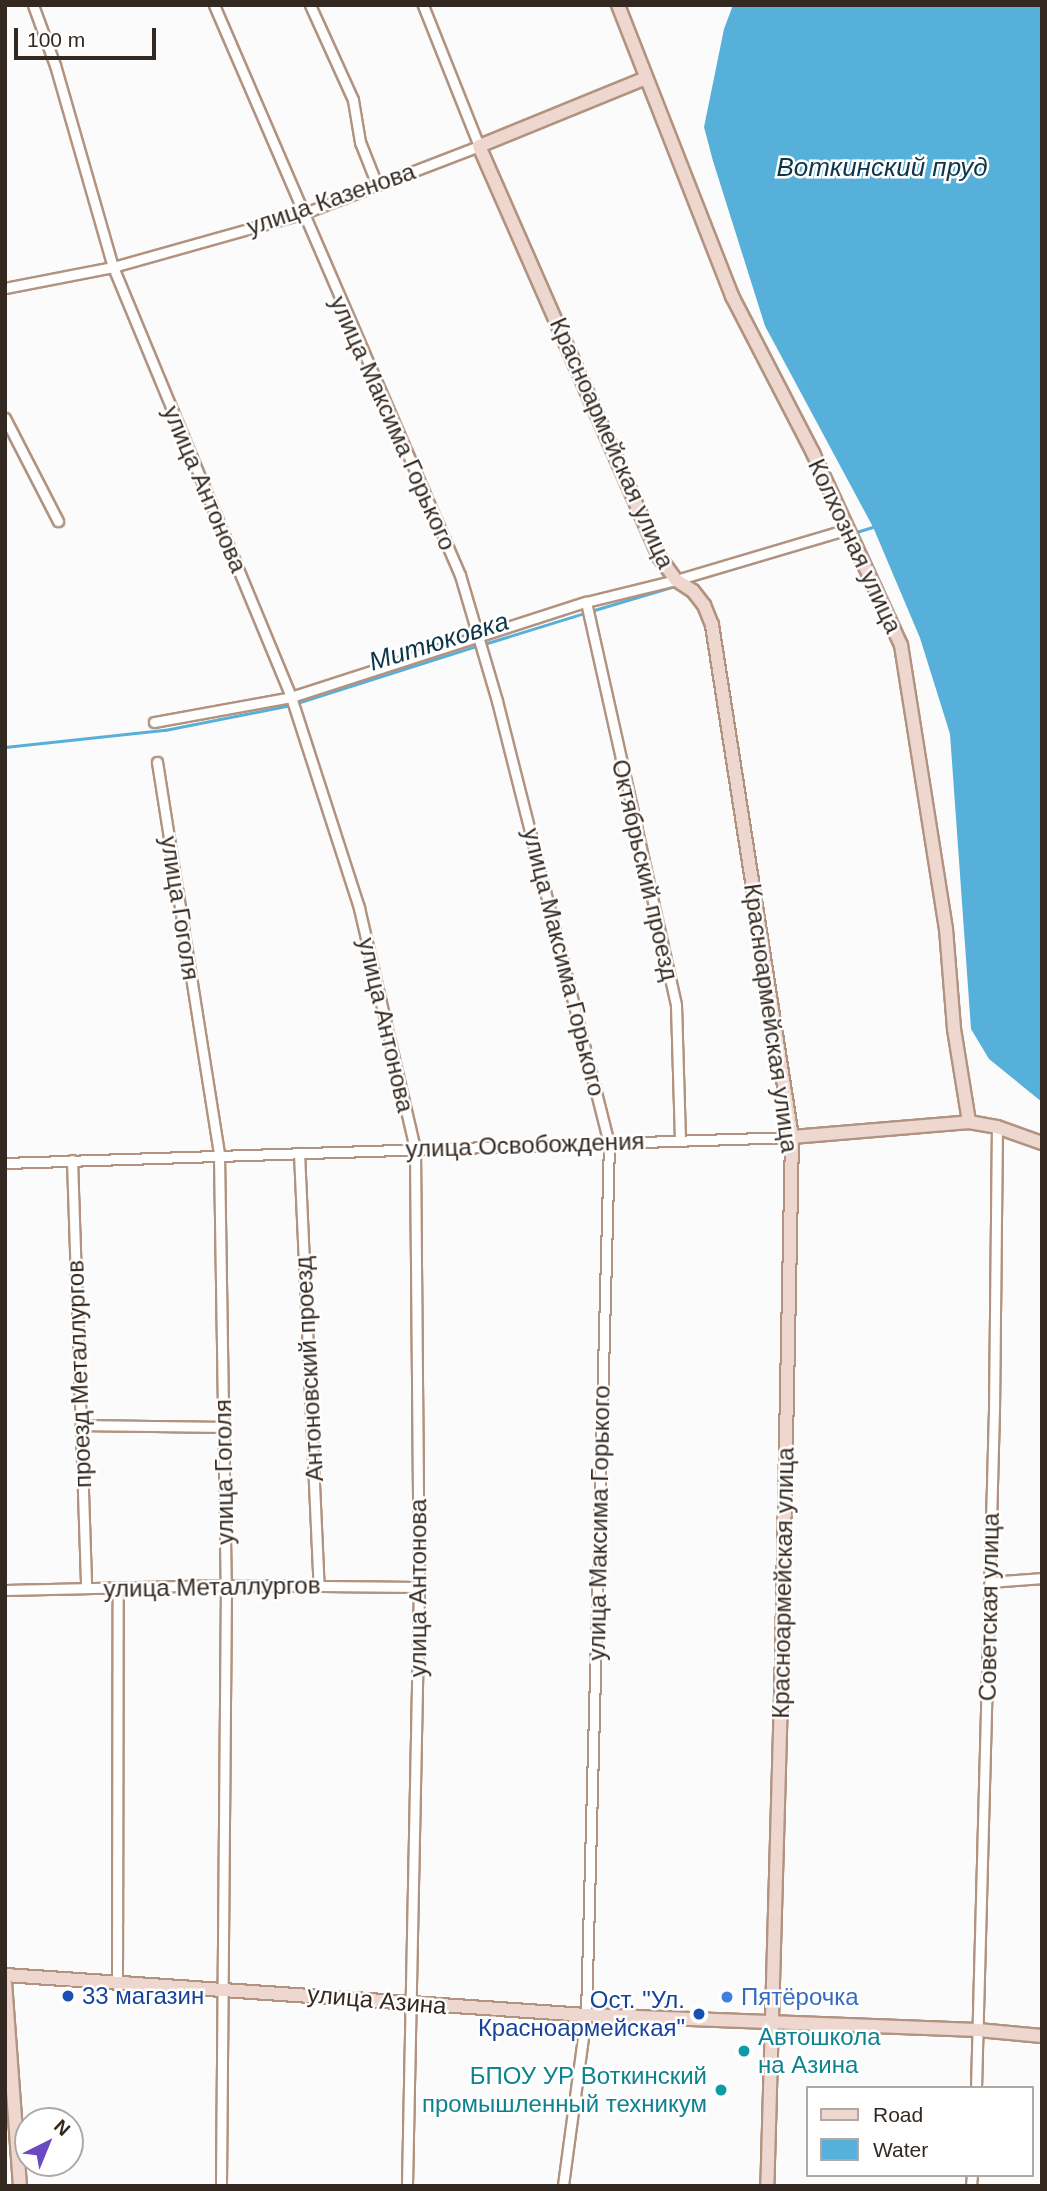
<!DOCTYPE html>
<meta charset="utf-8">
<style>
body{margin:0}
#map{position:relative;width:1047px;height:2191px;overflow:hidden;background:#fbfbfb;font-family:Helvetica,sans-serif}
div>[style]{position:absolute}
.water>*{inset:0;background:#57b0da}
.stream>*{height:2.5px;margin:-1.25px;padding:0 1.25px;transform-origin:1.25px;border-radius:1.25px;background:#57b0da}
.roads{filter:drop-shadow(2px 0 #b1937f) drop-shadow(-2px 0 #b1937f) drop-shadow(0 2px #b1937f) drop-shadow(0 -2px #b1937f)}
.street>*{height:9px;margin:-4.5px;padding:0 4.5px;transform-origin:4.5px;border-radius:4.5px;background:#fff}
.secondary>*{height:12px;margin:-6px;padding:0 6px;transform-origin:6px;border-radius:6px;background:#eed7cf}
.dots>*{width:19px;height:19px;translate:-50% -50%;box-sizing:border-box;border:4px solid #fff;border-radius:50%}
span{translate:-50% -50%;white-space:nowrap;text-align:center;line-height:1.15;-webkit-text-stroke:5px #fff;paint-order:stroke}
.street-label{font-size:24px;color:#342920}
.transit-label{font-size:24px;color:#164399}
.left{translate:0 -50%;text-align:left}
.right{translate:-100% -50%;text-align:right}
.shop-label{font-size:24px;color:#366cbe}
.culture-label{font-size:24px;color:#0d838f}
.water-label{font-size:26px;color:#0e3648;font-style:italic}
.frame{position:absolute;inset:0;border:7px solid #342920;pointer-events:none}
.legend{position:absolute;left:806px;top:2086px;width:228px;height:91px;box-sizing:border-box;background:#fff;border:2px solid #aea9a6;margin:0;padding:9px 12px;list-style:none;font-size:21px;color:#342920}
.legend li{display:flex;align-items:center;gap:14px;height:35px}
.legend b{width:35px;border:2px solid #aea9a6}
.north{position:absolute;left:14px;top:2107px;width:70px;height:70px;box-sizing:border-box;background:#fff;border:2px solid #aea9a6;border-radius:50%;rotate:43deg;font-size:19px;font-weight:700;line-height:28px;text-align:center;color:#342920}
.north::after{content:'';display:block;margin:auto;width:24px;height:32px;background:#6b49c2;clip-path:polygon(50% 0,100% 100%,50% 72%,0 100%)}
.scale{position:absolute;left:14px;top:28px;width:142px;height:32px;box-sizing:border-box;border:4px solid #342920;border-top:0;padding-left:9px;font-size:21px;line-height:24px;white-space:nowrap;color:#342920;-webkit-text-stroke:5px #fff;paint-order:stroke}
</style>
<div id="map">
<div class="water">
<i style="clip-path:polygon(733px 5px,1042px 5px,1042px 1102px,989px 1059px,971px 1029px,950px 734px,920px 638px,873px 527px,765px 326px,713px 161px,704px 127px,724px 29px)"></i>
</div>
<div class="stream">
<i style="left:853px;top:533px;width:21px;rotate:-17deg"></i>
<i style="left:688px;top:582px;width:165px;rotate:-16.6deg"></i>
<i style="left:591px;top:611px;width:88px;rotate:-16.6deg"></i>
<i style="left:484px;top:644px;width:106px;rotate:-17.1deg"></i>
<i style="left:297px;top:703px;width:189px;rotate:-17.6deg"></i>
<i style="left:5px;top:747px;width:161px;rotate:-6.1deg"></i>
<i style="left:165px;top:730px;width:128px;rotate:-11.2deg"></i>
</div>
<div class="roads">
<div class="street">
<i style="left:33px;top:5px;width:64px;rotate:69.9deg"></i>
<i style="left:55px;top:65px;width:210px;rotate:74deg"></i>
<i style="left:113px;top:267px;width:465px;rotate:67.5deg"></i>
<i style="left:291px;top:697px;width:222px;rotate:72.1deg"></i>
<i style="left:359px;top:908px;width:247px;rotate:76.9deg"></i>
<i style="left:415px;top:1149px;width:438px;rotate:89.5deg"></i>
<i style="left:419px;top:1587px;width:599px;rotate:91.15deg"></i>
<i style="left:214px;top:5px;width:621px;rotate:66.66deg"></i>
<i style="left:460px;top:575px;width:131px;rotate:73.6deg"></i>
<i style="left:497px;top:701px;width:456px;rotate:75.8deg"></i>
<i style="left:609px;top:1143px;width:872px;rotate:91.51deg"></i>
<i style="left:586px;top:2015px;width:173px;rotate:97.7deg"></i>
<i style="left:310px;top:5px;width:104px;rotate:65.6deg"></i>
<i style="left:353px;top:100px;width:43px;rotate:80.5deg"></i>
<i style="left:360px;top:142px;width:46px;rotate:68.4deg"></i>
<i style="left:5px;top:288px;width:110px;rotate:-11deg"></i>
<i style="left:113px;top:267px;width:196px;rotate:-15.7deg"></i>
<i style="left:302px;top:214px;width:190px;rotate:-21deg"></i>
<i style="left:479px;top:146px;width:152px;rotate:-111.7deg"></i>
<i style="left:5px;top:418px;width:116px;rotate:62.8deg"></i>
<i style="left:586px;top:602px;width:413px;rotate:77.4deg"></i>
<i style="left:676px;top:1005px;width:136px;rotate:88.3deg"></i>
<i style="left:154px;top:722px;width:139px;rotate:-10.3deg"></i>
<i style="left:291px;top:697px;width:310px;rotate:-17.9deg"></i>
<i style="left:586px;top:602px;width:93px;rotate:-13.7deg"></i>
<i style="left:676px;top:580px;width:179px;rotate:-16.5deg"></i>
<i style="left:157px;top:762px;width:398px;rotate:81deg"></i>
<i style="left:219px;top:1155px;width:430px;rotate:89.1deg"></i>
<i style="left:226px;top:1585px;width:601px;rotate:90.48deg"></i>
<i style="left:299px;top:1153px;width:433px;rotate:87.4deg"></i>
<i style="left:72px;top:1160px;width:428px;rotate:88.1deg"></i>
<i style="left:5px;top:1163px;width:787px;rotate:-1.89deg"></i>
<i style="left:81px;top:1425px;width:142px;rotate:0.8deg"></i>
<i style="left:990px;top:1582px;width:52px;rotate:-4.4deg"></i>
<i style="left:5px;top:1590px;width:221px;rotate:-1.3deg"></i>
<i style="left:226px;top:1585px;width:193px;rotate:0.6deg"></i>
<i style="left:117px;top:1983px;width:395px;rotate:-89.9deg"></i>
<i style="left:976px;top:2088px;width:677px;rotate:-88.48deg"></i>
<i style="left:994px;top:1411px;width:284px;rotate:-89.4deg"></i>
<i style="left:971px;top:2186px;width:11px;rotate:-85deg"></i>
</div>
<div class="secondary">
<i style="left:618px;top:5px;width:313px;rotate:68.6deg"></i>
<i style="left:732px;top:296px;width:177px;rotate:62.7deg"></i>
<i style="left:813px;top:453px;width:211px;rotate:65.4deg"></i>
<i style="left:901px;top:645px;width:288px;rotate:81deg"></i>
<i style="left:946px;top:929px;width:100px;rotate:85.4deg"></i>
<i style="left:954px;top:1029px;width:94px;rotate:80.8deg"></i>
<i style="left:646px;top:78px;width:180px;rotate:157.8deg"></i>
<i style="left:479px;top:146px;width:450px;rotate:66.3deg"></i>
<i style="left:660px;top:558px;width:27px;rotate:54deg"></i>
<i style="left:676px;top:580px;width:20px;rotate:33deg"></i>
<i style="left:693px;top:591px;width:18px;rotate:52deg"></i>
<i style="left:704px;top:605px;width:22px;rotate:68deg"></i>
<i style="left:712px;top:625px;width:518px;rotate:81.12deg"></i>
<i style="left:792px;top:1137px;width:559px;rotate:91.13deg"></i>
<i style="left:781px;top:1696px;width:490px;rotate:91.6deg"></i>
<i style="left:792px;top:1137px;width:178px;rotate:-4.8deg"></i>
<i style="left:969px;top:1122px;width:28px;rotate:10deg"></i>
<i style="left:997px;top:1127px;width:48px;rotate:19.6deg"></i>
<i style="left:5px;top:1975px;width:582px;rotate:3.94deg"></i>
<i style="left:586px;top:2015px;width:392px;rotate:2.2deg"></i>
<i style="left:978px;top:2030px;width:64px;rotate:5.4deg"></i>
<i style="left:5px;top:1982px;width:205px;rotate:85.8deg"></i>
</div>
</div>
<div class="dots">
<i style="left:68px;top:1996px;background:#1a4fb4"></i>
<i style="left:727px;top:1997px;background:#3f7fe0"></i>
<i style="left:699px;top:2014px;background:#1a4fb4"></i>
<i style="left:744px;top:2051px;background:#0f9aa8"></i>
<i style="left:721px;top:2090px;background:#0f9aa8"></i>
</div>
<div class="street-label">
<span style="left:331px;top:199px;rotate:-19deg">улица Казенова</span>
<span style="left:393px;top:423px;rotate:66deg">улица Максима Горького</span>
<span style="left:612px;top:443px;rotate:66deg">Красноармейская улица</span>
<span style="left:205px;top:489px;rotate:67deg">улица Антонова</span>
<span style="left:855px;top:546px;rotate:65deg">Колхозная улица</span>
<span style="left:645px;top:870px;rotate:77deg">Октябрьский проезд</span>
<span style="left:180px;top:908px;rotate:81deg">улица Гоголя</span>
<span style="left:564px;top:962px;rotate:76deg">улица Максима Горького</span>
<span style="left:771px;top:1018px;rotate:82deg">Красноармейская улица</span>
<span style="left:386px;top:1025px;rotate:77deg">улица Антонова</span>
<span style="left:525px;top:1145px;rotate:-2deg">улица Освобождения</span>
<span style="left:309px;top:1369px;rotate:-93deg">Антоновский проезд</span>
<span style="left:79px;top:1374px;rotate:-92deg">проезд Металлургов</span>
<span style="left:224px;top:1472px;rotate:-91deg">улица Гоголя</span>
<span style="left:599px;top:1523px;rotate:-89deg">улица Максима Горького</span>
<span style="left:783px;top:1583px;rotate:-89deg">Красноармейская улица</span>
<span style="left:212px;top:1587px;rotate:-1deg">улица Металлургов</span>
<span style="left:418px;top:1588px;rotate:-90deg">улица Антонова</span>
<span style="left:989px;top:1607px;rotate:-89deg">Советская улица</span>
<span style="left:377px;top:2000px;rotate:5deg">улица Азина</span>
</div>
<div class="transit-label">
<span class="left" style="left:82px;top:1996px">33 магазин</span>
<span class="right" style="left:685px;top:2014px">Ост. "Ул.<br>Красноармейская"</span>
</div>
<div class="shop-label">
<span class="left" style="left:741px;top:1997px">Пятёрочка</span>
</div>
<div class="culture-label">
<span class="left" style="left:758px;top:2051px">Автошкола<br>на Азина</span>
<span class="right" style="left:707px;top:2090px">БПОУ УР Воткинский<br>промышленный техникум</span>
</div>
<div class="water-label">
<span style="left:882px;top:168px">Воткинский пруд</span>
<span style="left:439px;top:642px;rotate:-17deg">Митюковка</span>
</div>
<div class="frame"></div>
<ul class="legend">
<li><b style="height:9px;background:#eed7cf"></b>Road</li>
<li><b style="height:19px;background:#57b0da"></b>Water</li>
</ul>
<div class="north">N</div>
<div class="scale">100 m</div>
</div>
